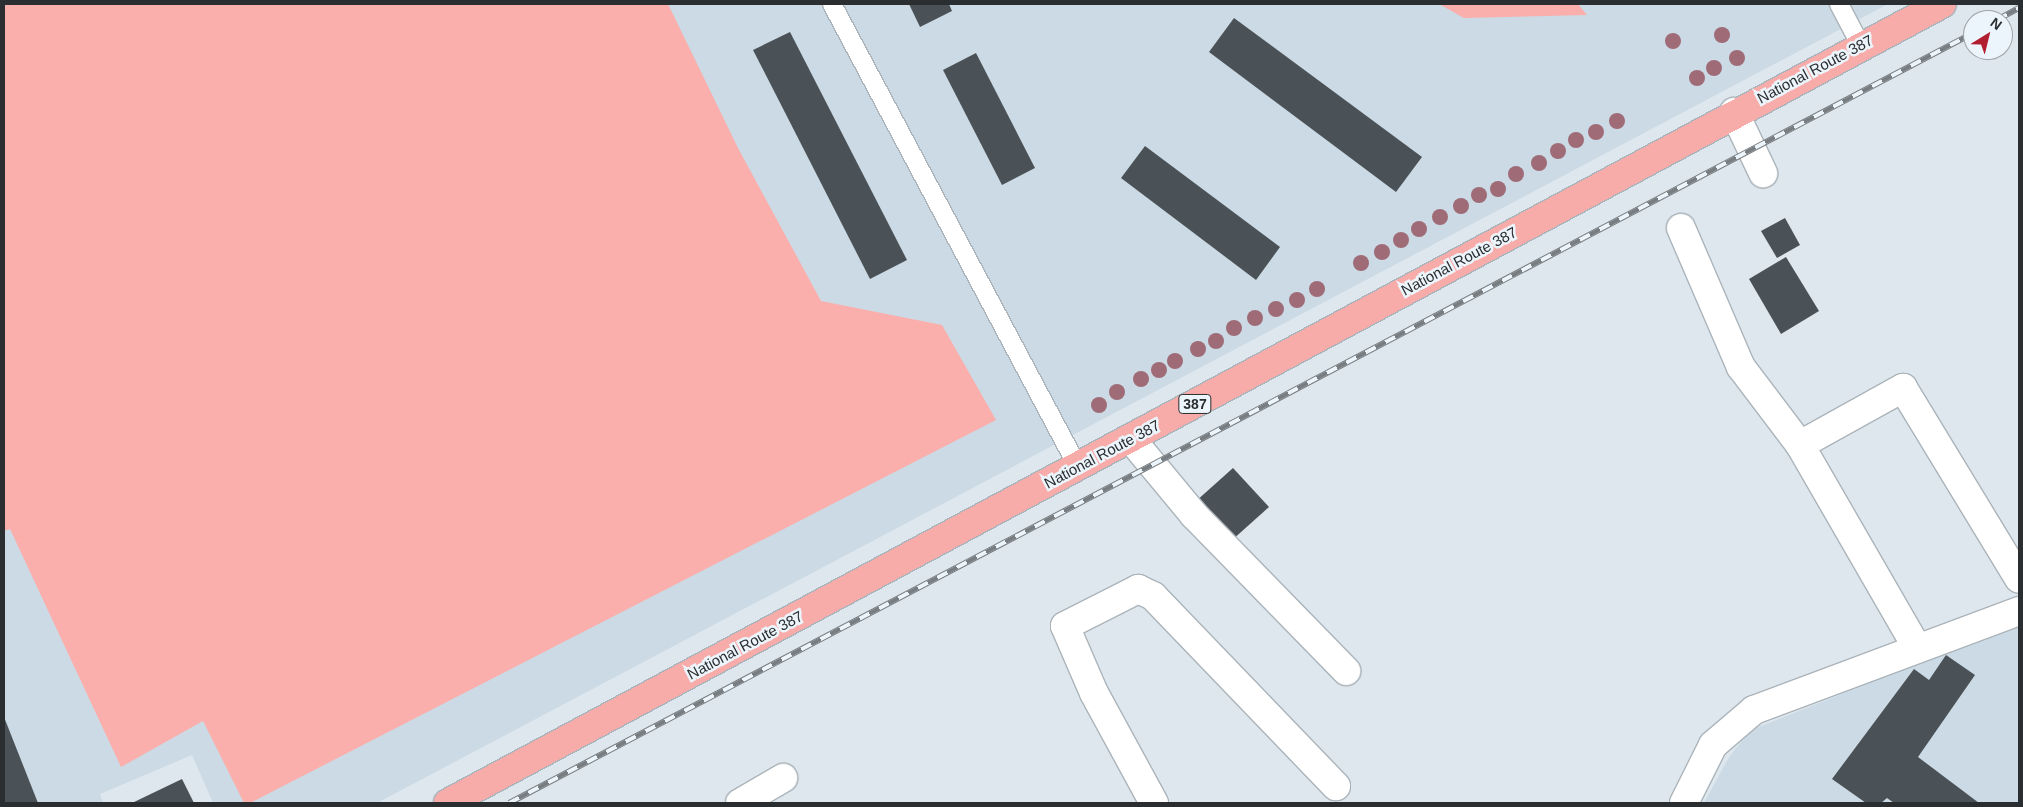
<!DOCTYPE html>
<style>
body{margin:0}
#map{position:relative;width:2023px;height:807px;overflow:hidden;background:#dee7ed;font-family:Arial,sans-serif}
div>[style]{position:absolute}
.built>*{inset:0;background:#cbdae4}
.green>*{inset:0;background:#faafac}
.building>*{inset:0;background:#4b5257}
.roads{filter:drop-shadow(1px 0 #abb4ba) drop-shadow(-1px 0 #abb4ba) drop-shadow(0 1px #abb4ba) drop-shadow(0 -1px #abb4ba)}
.service>*{height:18px;margin:-9px;padding:0 9px;transform-origin:9px;border-radius:9px;background:#fff}
.minor>*{height:28px;margin:-14px;padding:0 14px;transform-origin:14px;border-radius:14px;background:#fff}
.trunk>*{height:28px;margin:-14px;padding:0 14px;transform-origin:14px;border-radius:14px;background:#f8acaa}
.rail>*{height:5.5px;margin-top:-2.75px;transform-origin:0;background:repeating-linear-gradient(90deg,#ecf5fb 0 11px,#777d81 0 22px);box-sizing:border-box;border-block:1px solid #777d81}
.trees>*{width:16px;height:16px;margin:-8px;border-radius:50%;background:#9e6b77}
span{translate:-50% -50%;white-space:nowrap;text-align:center;line-height:1.15;-webkit-text-stroke:5px #ecf5fb;paint-order:stroke}
.shield-label span{padding:1px 4px;background:#ecf5fb;border:1px solid;border-radius:4px;-webkit-text-stroke-width:0}
.shield-label{font-size:14px;color:#2b2e30;font-weight:700}
.street-label{font-size:15px;color:#2b2e30}
.frame{position:absolute;inset:0;border:5px solid #2b2e30;pointer-events:none}
.north{position:absolute;left:1963px;top:10px;width:50px;height:50px;box-sizing:border-box;background:#ecf5fb;border:1px solid #9fa5aa;border-radius:50%;rotate:36deg;font-size:14px;font-weight:700;line-height:20px;text-align:center;color:#2b2e30}
.north::after{content:'';display:block;margin:auto;width:18px;height:22px;background:#b11e30;clip-path:polygon(50% 0,100% 100%,50% 72%,0 100%)}
</style>
<div id="map">
<div class="built">
<i style="clip-path:polygon(4px 4px,1888px 4px,377px 803px,213px 803px,192px 755px,100px 794px,103px 803px,4px 803px)"></i>
<i style="clip-path:polygon(2019px 624px,2019px 803px,1704px 803px,1729px 757px,1751px 730px)"></i>
</div>
<div class="green">
<i style="clip-path:polygon(4px 4px,668px 4px,738px 148px,821px 301px,942px 325px,996px 420px,250px 803px,244px 803px,203px 721px,121px 767px,10px 529px,4px 531px)"></i>
<i style="clip-path:polygon(1439px 4px,1578px 4px,1587px 15px,1464px 18px)"></i>
</div>
<div class="building">
<i style="clip-path:polygon(909px 4px,949px 4px,952px 11px,920px 27px)"></i>
<i style="clip-path:polygon(1234px 18px,1422px 157px,1396px 192px,1209px 52px)"></i>
<i style="clip-path:polygon(790px 32px,907px 260px,870px 279px,753px 50px)"></i>
<i style="clip-path:polygon(976px 53px,1035px 168px,1002px 185px,943px 70px)"></i>
<i style="clip-path:polygon(1145px 146px,1280px 247px,1256px 280px,1121px 178px)"></i>
<i style="clip-path:polygon(1785px 218px,1800px 245px,1777px 258px,1761px 231px)"></i>
<i style="clip-path:polygon(1786px 257px,1819px 311px,1781px 334px,1749px 279px)"></i>
<i style="clip-path:polygon(1233px 468px,1269px 507px,1231px 541px,1195px 502px)"></i>
<i style="clip-path:polygon(1946px 655px,1975px 675px,1918px 757px,1979px 803px,1894px 803px,1887px 798px,1881px 803px,1866px 803px,1832px 779px,1914px 669px,1929px 680px)"></i>
<i style="clip-path:polygon(4px 717px,38px 803px,4px 803px)"></i>
<i style="clip-path:polygon(182px 779px,194px 803px,132px 803px)"></i>
</div>
<div class="roads">
<div class="service">
<i style="left:832px;top:4px;width:524px;rotate:62.02deg"></i>
<i style="left:1839px;top:4px;width:45px;rotate:62.3deg"></i>
</div>
<div class="minor">
<i style="left:1734px;top:112px;width:68px;rotate:64.6deg"></i>
<i style="left:1681px;top:228px;width:151px;rotate:66.7deg"></i>
<i style="left:1741px;top:367px;width:98px;rotate:52.9deg"></i>
<i style="left:1800px;top:445px;width:234px;rotate:60deg"></i>
<i style="left:1131px;top:439px;width:99px;rotate:50.3deg"></i>
<i style="left:1194px;top:515px;width:218px;rotate:45.7deg"></i>
<i style="left:1800px;top:445px;width:118px;rotate:-29deg"></i>
<i style="left:1903px;top:388px;width:223px;rotate:58.7deg"></i>
<i style="left:740px;top:803px;width:50px;rotate:-30.2deg"></i>
<i style="left:1154px;top:803px;width:125px;rotate:-118.6deg"></i>
<i style="left:1094px;top:693px;width:73px;rotate:-113.4deg"></i>
<i style="left:1065px;top:626px;width:82px;rotate:-26.9deg"></i>
<i style="left:1138px;top:589px;width:17px;rotate:25deg"></i>
<i style="left:1153px;top:596px;width:264px;rotate:46.1deg"></i>
<i style="left:1684px;top:803px;width:65px;rotate:-63.4deg"></i>
<i style="left:1713px;top:745px;width:54px;rotate:-40.5deg"></i>
<i style="left:1754px;top:710px;width:283px;rotate:-20.5deg"></i>
</div>
<div class="trunk">
<i style="left:448px;top:803px;width:1694px;rotate:-28.14deg"></i>
</div>
</div>
<div class="rail">
<i style="left:1997px;top:20px;width:25px;rotate:-29deg"></i>
<i style="left:509px;top:803px;width:1654px;rotate:-27.74deg"></i>
</div>
<div class="trees">
<i style="left:1722px;top:35px"></i>
<i style="left:1673px;top:41px"></i>
<i style="left:1737px;top:58px"></i>
<i style="left:1714px;top:68px"></i>
<i style="left:1697px;top:78px"></i>
<i style="left:1617px;top:121px"></i>
<i style="left:1596px;top:132px"></i>
<i style="left:1576px;top:140px"></i>
<i style="left:1558px;top:151px"></i>
<i style="left:1539px;top:163px"></i>
<i style="left:1516px;top:174px"></i>
<i style="left:1498px;top:189px"></i>
<i style="left:1479px;top:195px"></i>
<i style="left:1461px;top:206px"></i>
<i style="left:1440px;top:217px"></i>
<i style="left:1419px;top:229px"></i>
<i style="left:1401px;top:240px"></i>
<i style="left:1382px;top:252px"></i>
<i style="left:1361px;top:263px"></i>
<i style="left:1317px;top:289px"></i>
<i style="left:1297px;top:300px"></i>
<i style="left:1276px;top:309px"></i>
<i style="left:1255px;top:318px"></i>
<i style="left:1234px;top:328px"></i>
<i style="left:1216px;top:341px"></i>
<i style="left:1198px;top:349px"></i>
<i style="left:1175px;top:361px"></i>
<i style="left:1159px;top:370px"></i>
<i style="left:1141px;top:379px"></i>
<i style="left:1117px;top:392px"></i>
<i style="left:1099px;top:405px"></i>
</div>
<div class="shield-label">
<span style="left:1195px;top:404px">387</span>
</div>
<div class="street-label">
<span style="left:1815px;top:69px;rotate:-28deg">National Route 387</span>
<span style="left:1459px;top:261px;rotate:-28deg">National Route 387</span>
<span style="left:1102px;top:454px;rotate:-28deg">National Route 387</span>
<span style="left:745px;top:645px;rotate:-28deg">National Route 387</span>
</div>
<div class="frame"></div>
<div class="north">N</div>
</div>
